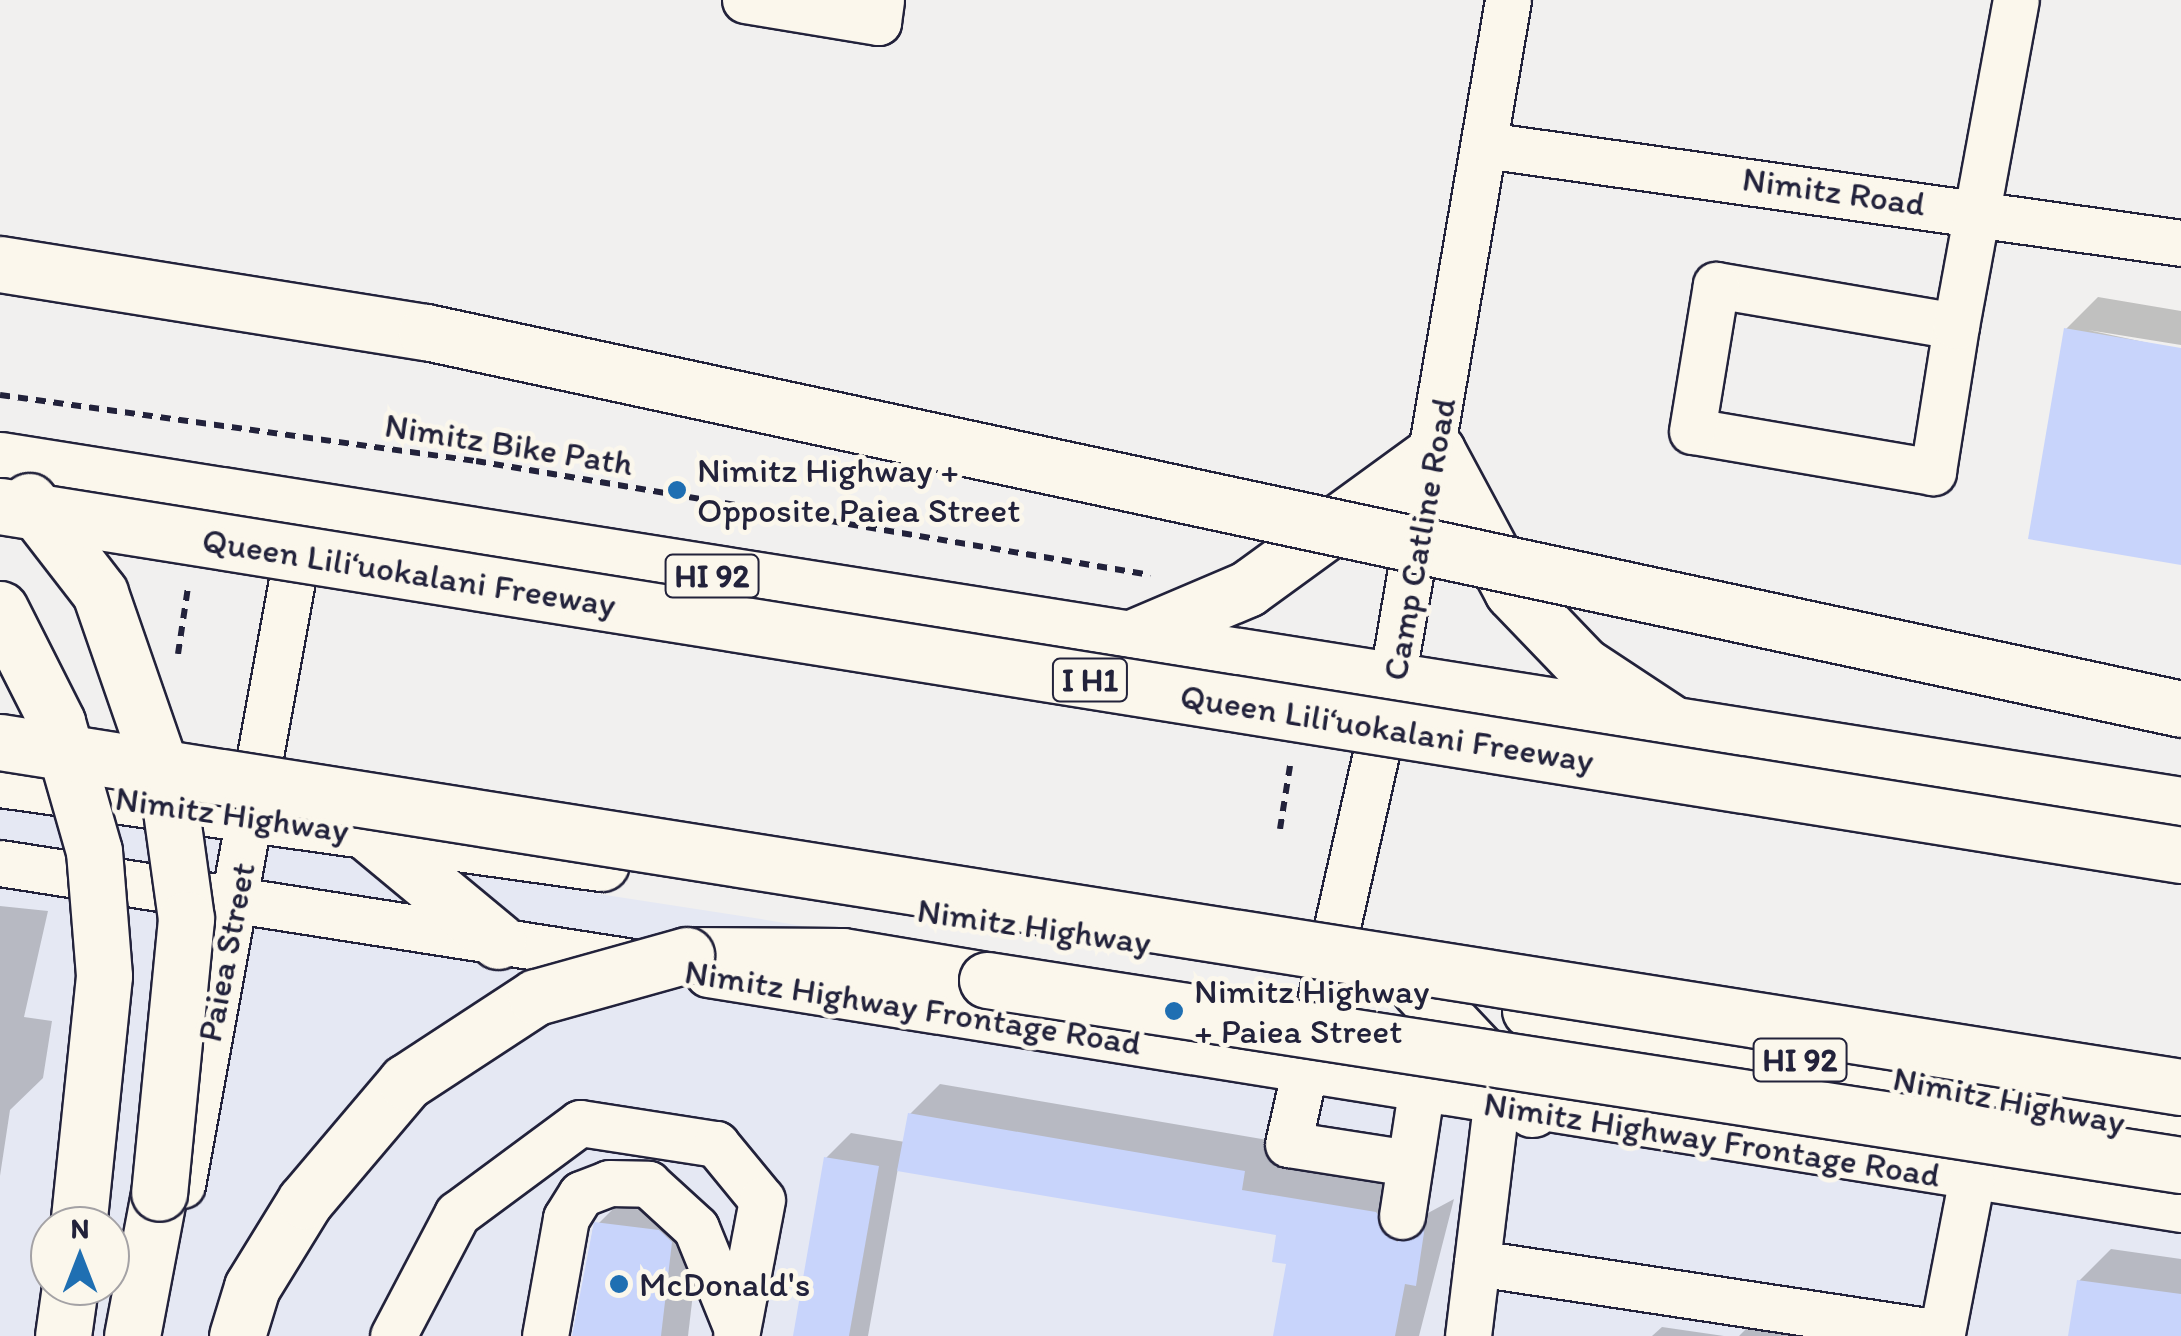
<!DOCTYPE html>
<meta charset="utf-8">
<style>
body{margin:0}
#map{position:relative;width:2181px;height:1336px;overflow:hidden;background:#f1f0ef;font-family:Itim,sans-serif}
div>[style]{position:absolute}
.built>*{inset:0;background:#e5e8f3}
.shadow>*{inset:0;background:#0003}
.building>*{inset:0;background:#c8d4fb}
.path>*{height:6px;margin-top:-3px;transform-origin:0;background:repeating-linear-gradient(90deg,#22223b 0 10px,transparent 0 18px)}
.roads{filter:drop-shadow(2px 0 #22223b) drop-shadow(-2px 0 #22223b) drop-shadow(0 2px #22223b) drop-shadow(0 -2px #22223b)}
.minor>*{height:45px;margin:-22.5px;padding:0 22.5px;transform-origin:22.5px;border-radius:22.5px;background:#fbf7ec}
.major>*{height:55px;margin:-27.5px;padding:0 27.5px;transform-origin:27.5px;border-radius:27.5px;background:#fbf7ec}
.highway>*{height:55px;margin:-27.5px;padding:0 27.5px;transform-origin:27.5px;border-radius:27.5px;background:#fbf7ec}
.bridges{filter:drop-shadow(2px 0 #22223b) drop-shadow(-2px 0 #22223b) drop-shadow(0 2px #22223b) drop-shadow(0 -2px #22223b)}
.highway-bridge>*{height:55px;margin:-27.5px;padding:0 27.5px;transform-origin:27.5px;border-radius:27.5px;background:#fbf7ec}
.dots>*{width:28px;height:28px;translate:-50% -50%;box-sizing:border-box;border:5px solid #fbf7ec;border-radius:50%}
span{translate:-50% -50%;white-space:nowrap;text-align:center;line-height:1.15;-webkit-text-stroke:10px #fbf7ec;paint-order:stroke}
.shield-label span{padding:2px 8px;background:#fbf7ec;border:2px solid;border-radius:8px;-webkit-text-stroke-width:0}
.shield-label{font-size:32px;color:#22223b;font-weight:700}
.street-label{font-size:35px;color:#22223b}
.poi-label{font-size:35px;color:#22223b}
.left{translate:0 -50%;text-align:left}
.north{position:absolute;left:30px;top:1206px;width:100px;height:100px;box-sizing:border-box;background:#fbf7ec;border:2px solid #a4a2a5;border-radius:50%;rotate:0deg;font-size:28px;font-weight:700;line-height:40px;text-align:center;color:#22223b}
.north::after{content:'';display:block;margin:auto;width:35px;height:45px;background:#1f6fb2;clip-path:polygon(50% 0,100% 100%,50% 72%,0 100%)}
</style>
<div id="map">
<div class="built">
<i style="clip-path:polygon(evenodd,0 802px,761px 919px,2181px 1160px,2181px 1336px,0 1336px,0 802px,50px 1226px,110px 1226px,110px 1286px,50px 1286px,50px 1226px)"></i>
</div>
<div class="shadow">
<i style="clip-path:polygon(2098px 297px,2181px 311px,2181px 345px,2088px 330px,2181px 350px,2181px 563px,2066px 329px)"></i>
<i style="clip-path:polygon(0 906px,48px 911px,24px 1017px,52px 1021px,43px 1078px,10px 1110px,0 1176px)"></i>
<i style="clip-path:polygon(940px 1084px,1274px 1141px,1270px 1161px,1406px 1183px,1428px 1213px,1454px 1199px,1419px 1336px,1276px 1336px,1289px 1262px,1279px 1233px,898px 1168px,868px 1336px,795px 1336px,826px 1158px,851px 1133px,905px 1142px,910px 1114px)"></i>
<i style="clip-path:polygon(625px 1197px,703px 1209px,688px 1336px,575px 1336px,593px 1229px)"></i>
<i style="clip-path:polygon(2111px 1249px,2181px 1259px,2181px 1336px,2071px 1336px,2079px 1281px)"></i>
<i style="clip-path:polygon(1755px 1320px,1791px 1325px,1790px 1336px,1739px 1336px)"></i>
<i style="clip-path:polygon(1662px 1327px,1724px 1336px,1652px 1336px)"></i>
</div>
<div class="building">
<i style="clip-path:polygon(2064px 328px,2181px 348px,2181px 565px,2028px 539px)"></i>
<i style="clip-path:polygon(908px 1113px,1245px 1171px,1242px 1190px,1376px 1212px,1397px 1242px,1425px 1226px,1416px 1286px,1405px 1284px,1395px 1336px,1273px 1336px,1286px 1264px,1272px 1262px,1276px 1235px,897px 1171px)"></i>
<i style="clip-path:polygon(824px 1157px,879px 1166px,849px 1336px,793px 1336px)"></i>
<i style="clip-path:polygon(594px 1222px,659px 1230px,672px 1242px,661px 1336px,572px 1336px)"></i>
<i style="clip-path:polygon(2077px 1280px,2181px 1294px,2181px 1336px,2068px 1336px)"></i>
</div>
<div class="path">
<i style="left:0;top:395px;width:481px;rotate:7.9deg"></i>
<i style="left:476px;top:461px;width:684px;rotate:9.6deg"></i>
<i style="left:178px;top:654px;width:68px;rotate:-81.5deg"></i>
<i style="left:1280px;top:829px;width:64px;rotate:-81deg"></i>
</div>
<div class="roads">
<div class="minor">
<i style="left:745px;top:0;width:135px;rotate:9.4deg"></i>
<i style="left:878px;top:22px;width:22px;rotate:-82deg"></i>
<i style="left:1485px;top:145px;width:703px;rotate:8.01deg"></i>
<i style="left:1716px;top:285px;width:243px;rotate:9.7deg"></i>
<i style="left:1956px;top:326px;width:148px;rotate:99deg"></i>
<i style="left:1933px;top:472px;width:244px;rotate:-170.3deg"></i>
<i style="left:1692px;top:431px;width:148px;rotate:-80.7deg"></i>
<i style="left:1956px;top:326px;width:331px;rotate:-79.6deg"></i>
<i style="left:0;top:863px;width:653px;rotate:8.9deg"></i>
<i style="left:708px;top:974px;width:1492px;rotate:9.06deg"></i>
<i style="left:1409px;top:1163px;width:122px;rotate:-171.1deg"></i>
<i style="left:1288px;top:1144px;width:469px;rotate:-77.3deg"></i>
<i style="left:1391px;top:686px;width:696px;rotate:-80.32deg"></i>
<i style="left:182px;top:1185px;width:676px;rotate:-79.69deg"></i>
<i style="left:1402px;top:1216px;width:125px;rotate:-81.3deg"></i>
<i style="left:1477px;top:1263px;width:470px;rotate:8.6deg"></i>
<i style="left:1942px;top:1333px;width:154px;rotate:-79.1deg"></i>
<i style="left:393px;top:1336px;width:138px;rotate:-62.3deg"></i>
<i style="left:457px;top:1214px;width:153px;rotate:-36.5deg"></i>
<i style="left:580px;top:1123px;width:138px;rotate:8.8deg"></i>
<i style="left:716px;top:1144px;width:72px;rotate:50.6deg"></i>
<i style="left:762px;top:1200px;width:138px;rotate:100.8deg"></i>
<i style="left:545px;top:1336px;width:120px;rotate:-79.9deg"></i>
<i style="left:566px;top:1218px;width:28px;rotate:-58deg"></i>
<i style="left:581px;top:1194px;width:30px;rotate:-21deg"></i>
<i style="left:609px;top:1183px;width:39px;rotate:1deg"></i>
<i style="left:648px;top:1184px;width:65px;rotate:42.5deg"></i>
<i style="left:696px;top:1228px;width:109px;rotate:67.9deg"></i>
<i style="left:1468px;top:1336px;width:234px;rotate:-83.1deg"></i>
</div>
<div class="major">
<i style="left:0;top:460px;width:2208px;rotate:8.99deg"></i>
<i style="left:1122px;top:642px;width:136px;rotate:-23deg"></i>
<i style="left:1247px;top:589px;width:235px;rotate:-36deg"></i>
<i style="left:1437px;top:451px;width:159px;rotate:61.8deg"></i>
<i style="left:1512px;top:591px;width:103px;rotate:46.2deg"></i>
<i style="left:1583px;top:665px;width:102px;rotate:33.4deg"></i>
<i style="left:0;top:779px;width:607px;rotate:7.96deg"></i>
<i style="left:368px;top:833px;width:169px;rotate:39.7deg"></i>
<i style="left:1419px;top:989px;width:165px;rotate:46.7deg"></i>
<i style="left:1530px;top:1010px;width:662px;rotate:10.61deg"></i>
</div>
<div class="highway">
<i style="left:686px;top:955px;width:156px;rotate:0.4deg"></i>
<i style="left:842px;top:956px;width:147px;rotate:9.4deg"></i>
<i style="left:63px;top:1336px;width:50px;rotate:-82deg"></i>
<i style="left:132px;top:1336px;width:146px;rotate:-79.3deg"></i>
</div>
</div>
<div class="bridges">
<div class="highway-bridge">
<i style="left:0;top:264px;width:431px;rotate:9.1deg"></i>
<i style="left:426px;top:332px;width:1795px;rotate:12.12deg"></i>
<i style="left:29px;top:501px;width:116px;rotate:52.3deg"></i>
<i style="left:100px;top:593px;width:207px;rotate:70.9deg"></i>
<i style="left:168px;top:789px;width:131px;rotate:82.1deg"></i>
<i style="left:186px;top:919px;width:275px;rotate:95.6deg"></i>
<i style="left:0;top:506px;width:2209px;rotate:9.09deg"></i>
<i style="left:0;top:609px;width:127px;rotate:63.2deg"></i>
<i style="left:57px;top:722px;width:134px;rotate:74deg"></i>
<i style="left:94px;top:851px;width:125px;rotate:85.4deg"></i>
<i style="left:104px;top:976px;width:251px;rotate:95.9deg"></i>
<i style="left:0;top:742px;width:2208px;rotate:8.99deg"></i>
<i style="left:987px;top:980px;width:1208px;rotate:8.81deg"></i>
<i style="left:237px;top:1336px;width:51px;rotate:-73deg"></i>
<i style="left:252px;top:1287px;width:101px;rotate:-58.4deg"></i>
<i style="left:305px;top:1201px;width:156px;rotate:-49.7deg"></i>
<i style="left:406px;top:1082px;width:155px;rotate:-33.2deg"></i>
<i style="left:536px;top:997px;width:156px;rotate:-15.6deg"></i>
</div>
</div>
<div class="dots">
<i style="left:677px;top:490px;background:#1f6fb2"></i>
<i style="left:1174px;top:1011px;background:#1f6fb2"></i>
<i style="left:619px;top:1284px;background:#1f6fb2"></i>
</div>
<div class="shield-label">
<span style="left:712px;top:576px">HI 92</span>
<span style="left:1090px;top:680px">I H1</span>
<span style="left:1800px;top:1060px">HI 92</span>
</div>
<div class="street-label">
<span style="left:1834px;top:191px;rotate:8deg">Nimitz Road</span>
<span style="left:509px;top:444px;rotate:9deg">Nimitz Bike Path</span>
<span style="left:1419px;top:539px;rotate:-80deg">Camp Catline Road</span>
<span style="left:409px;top:572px;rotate:9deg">Queen Liliʻuokalani Freeway</span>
<span style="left:1387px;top:728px;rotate:9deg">Queen Liliʻuokalani Freeway</span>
<span style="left:232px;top:814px;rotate:8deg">Nimitz Highway</span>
<span style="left:1034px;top:926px;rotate:8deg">Nimitz Highway</span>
<span style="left:226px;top:952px;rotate:-79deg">Paiea Street</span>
<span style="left:913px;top:1007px;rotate:9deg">Nimitz Highway Frontage Road</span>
<span style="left:2009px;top:1100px;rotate:11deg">Nimitz Highway</span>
<span style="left:1712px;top:1139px;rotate:9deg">Nimitz Highway Frontage Road</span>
</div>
<div class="poi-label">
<span class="left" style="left:697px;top:490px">Nimitz Highway +<br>Opposite Paiea Street</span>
<span class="left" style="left:1194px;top:1011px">Nimitz Highway<br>+ Paiea Street</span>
<span class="left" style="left:639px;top:1284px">McDonald's</span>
</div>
<div class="north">N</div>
</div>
